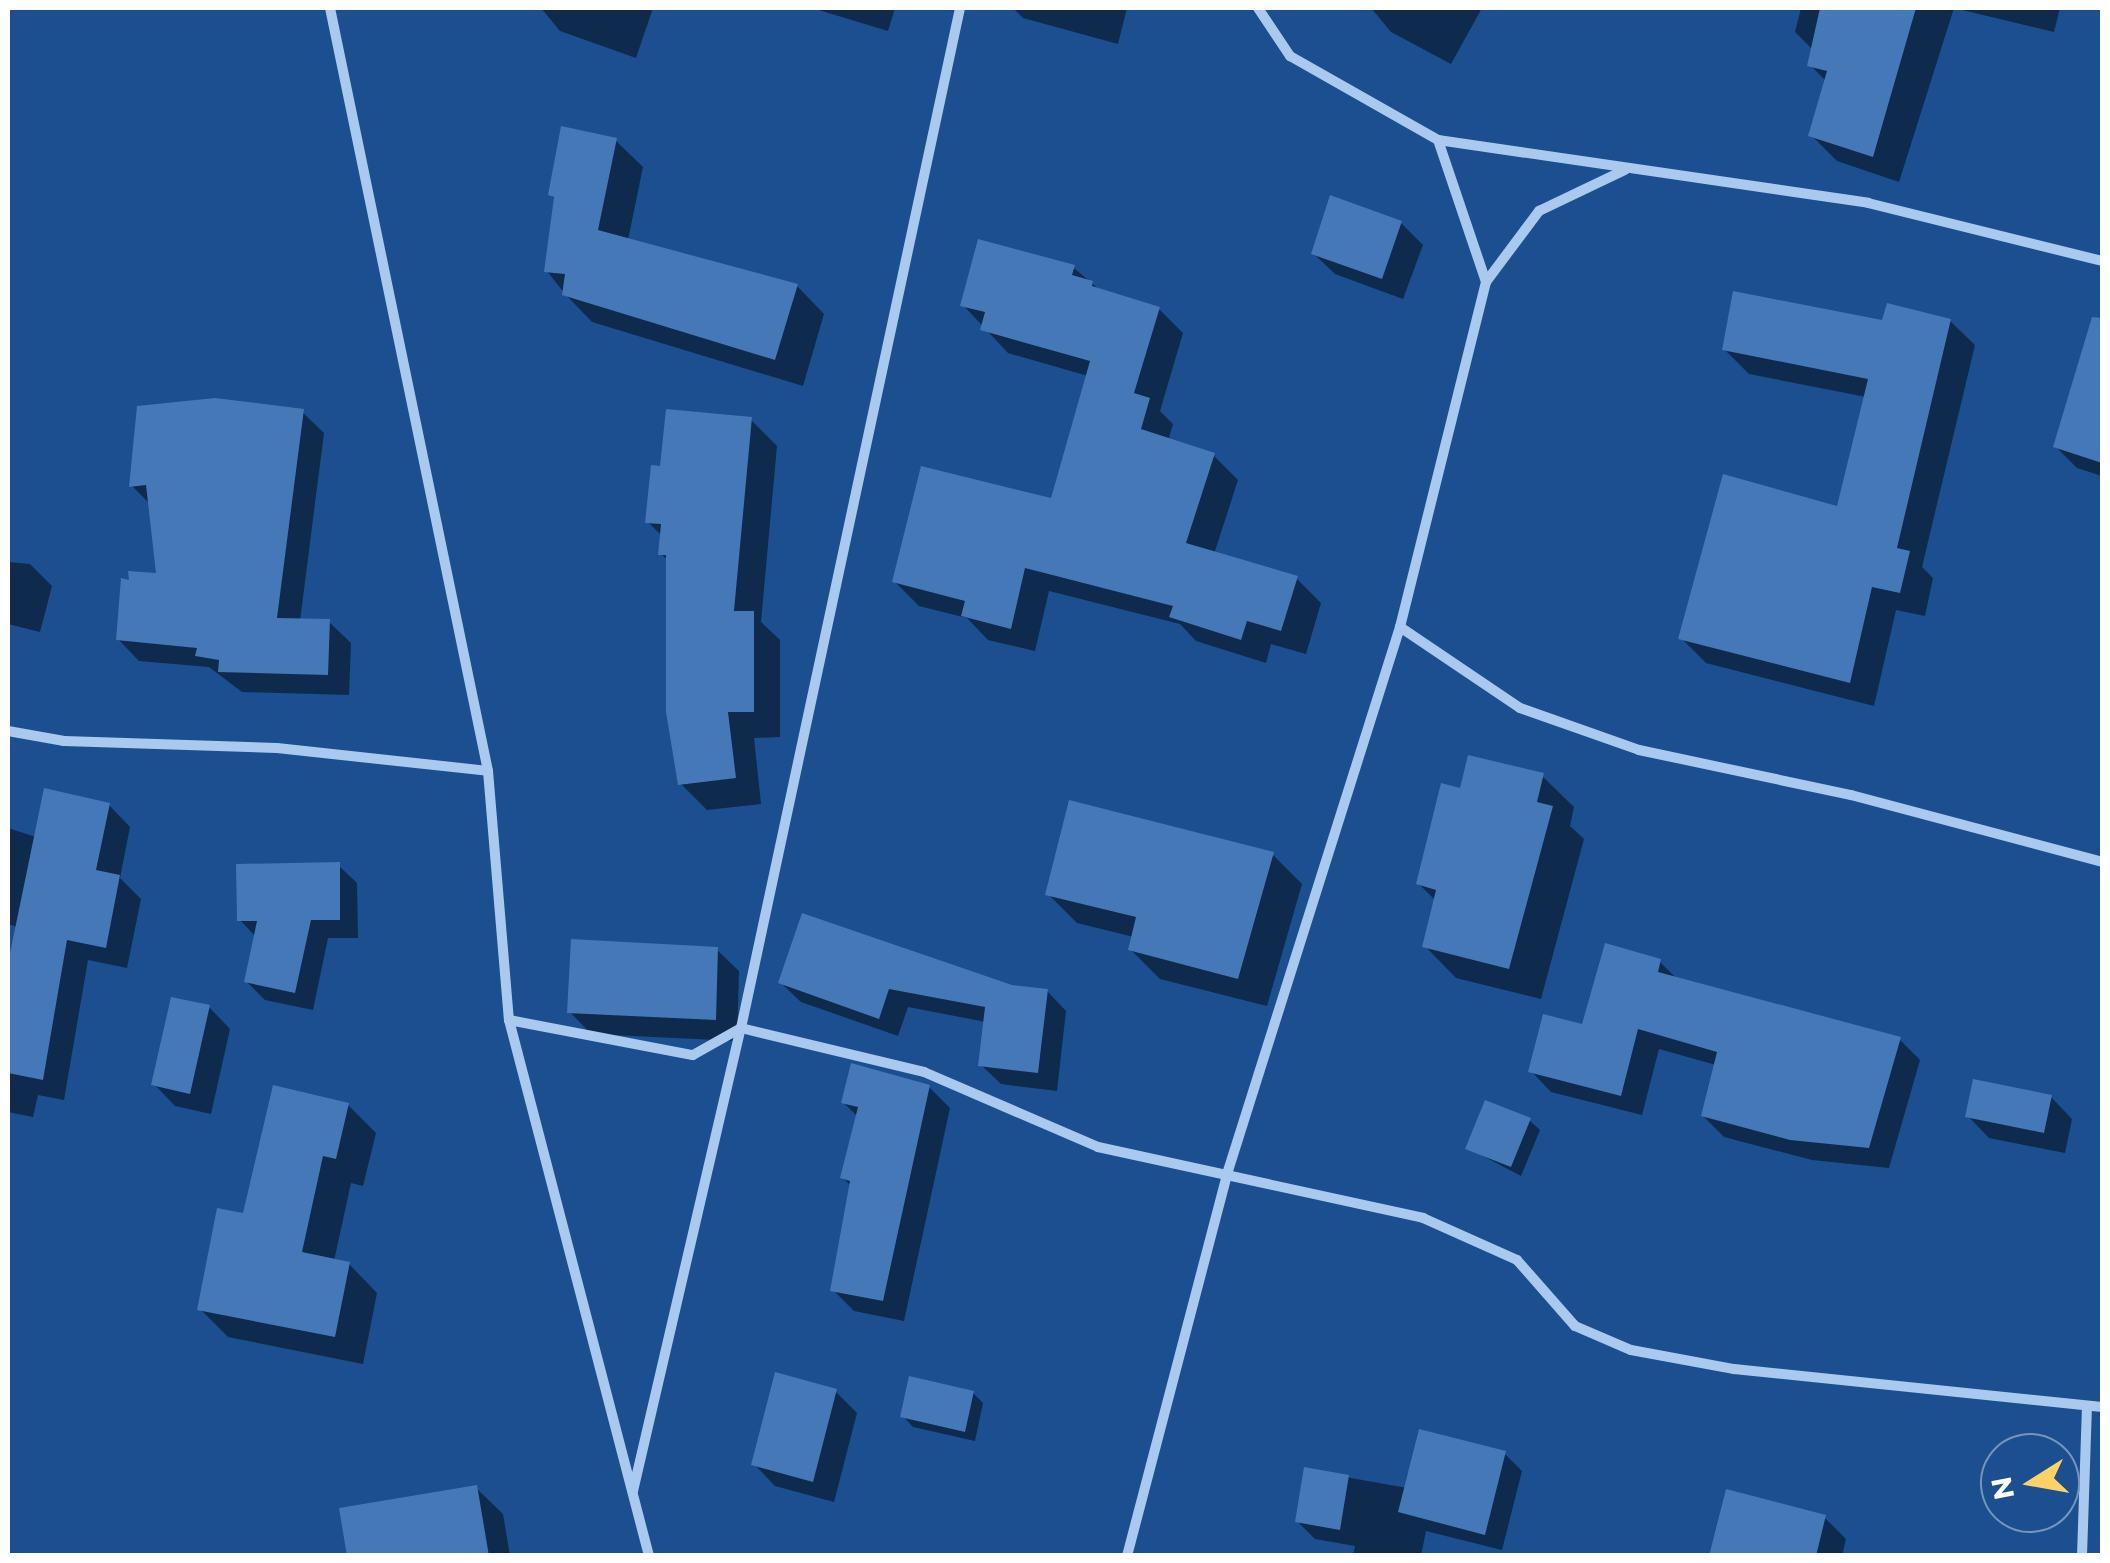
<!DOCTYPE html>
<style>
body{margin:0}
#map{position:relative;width:2110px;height:1563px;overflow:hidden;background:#1b4f8f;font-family:Montserrat,sans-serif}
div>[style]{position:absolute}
.shadow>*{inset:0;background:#0007}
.building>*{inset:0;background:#4478b7}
.minor>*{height:10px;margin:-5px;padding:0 5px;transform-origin:5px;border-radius:5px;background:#a9c9ee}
span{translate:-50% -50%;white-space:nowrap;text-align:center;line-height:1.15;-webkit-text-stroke:8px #1b4f8f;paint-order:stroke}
.frame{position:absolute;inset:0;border:10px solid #fff;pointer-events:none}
.north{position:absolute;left:1980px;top:1433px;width:100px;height:100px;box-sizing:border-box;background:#1b4f8f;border:2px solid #7695bc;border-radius:50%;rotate:259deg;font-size:28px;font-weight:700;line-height:40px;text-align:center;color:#fff}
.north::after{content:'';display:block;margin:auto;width:35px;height:45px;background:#ffd166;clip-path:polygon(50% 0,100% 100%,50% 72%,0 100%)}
</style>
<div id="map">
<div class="shadow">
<i style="clip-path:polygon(541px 8px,653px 8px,636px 58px,560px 31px)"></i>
<i style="clip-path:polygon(812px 8px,895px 8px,888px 31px)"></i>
<i style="clip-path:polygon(1013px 8px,1127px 8px,1118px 44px,1023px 18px)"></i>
<i style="clip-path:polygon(1371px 8px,1482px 8px,1451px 64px,1391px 32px)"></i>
<i style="clip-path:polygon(1801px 8px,2060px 8px,2054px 32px,1954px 8px,1899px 182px,1837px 161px,1811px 135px,1827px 82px,1810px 65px,1813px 50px,1795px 32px)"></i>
<i style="clip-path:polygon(615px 140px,643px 167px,628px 240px,797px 286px,824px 314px,803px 386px,592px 322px,565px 294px,547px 271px,556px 200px,551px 195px)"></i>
<i style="clip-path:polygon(1401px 223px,1423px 245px,1403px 299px,1335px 274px,1313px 253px)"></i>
<i style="clip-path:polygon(1074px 268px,1101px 291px,1159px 309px,1183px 333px,1160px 411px,1173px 424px,1168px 441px,1213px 455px,1238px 480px,1214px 554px,1296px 578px,1321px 603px,1306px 654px,1271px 644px,1266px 663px,1196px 641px,1180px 624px,1049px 591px,1035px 651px,988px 640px,967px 618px,919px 606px,895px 582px,1053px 501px,1088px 376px,1008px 353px,963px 305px)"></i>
<i style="clip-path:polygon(1950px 321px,1975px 345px,1922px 567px,1933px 578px,1925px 616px,1896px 610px,1874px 706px,1706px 663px,1681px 638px,1839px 509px,1866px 397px,1749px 374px,1725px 350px)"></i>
<i style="clip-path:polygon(2079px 368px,2102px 375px,2102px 476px,2077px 468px,2056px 447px)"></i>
<i style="clip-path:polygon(302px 412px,324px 433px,300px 621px,329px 622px,351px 643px,349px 695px,242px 692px,209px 667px,139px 661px,118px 639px,159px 576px,151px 505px,132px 486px)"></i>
<i style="clip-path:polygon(750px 419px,777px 446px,761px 622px,780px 640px,780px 737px,754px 738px,761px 804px,707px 810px,680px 783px,669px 561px,661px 554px,663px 537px,648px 522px,663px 469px)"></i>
<i style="clip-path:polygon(8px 562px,30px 564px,52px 586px,40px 632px,8px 624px)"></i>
<i style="clip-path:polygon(1542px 776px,1574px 807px,1570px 826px,1584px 839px,1541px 999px,1456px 978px,1425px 946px,1436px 901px,1419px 884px,1461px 791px)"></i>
<i style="clip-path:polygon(109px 805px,130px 827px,120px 878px,141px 899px,127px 968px,88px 960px,64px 1100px,38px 1095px,33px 1117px,8px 1112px,8px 975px,17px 927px,8px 924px,8px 828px,36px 837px)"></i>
<i style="clip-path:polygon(1273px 855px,1302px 884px,1267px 1006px,1160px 979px,1131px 950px,1134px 937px,1077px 923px,1048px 894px)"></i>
<i style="clip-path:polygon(338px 865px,357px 883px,358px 938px,328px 938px,313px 1010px,265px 1000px,247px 982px,256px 937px,240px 920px)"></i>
<i style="clip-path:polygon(717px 950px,739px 971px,737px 1041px,591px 1034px,570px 1012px)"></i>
<i style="clip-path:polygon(1660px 962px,1678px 980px,1899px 1039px,1920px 1060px,1889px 1168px,1812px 1160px,1724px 1137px,1703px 1116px,1716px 1065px,1659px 1049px,1642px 1115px,1551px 1092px,1531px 1071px)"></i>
<i style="clip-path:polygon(781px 983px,1047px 991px,1066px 1011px,1057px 1091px,1001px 1084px,981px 1065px,986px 1022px,908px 1007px,898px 1036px,801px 1002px)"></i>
<i style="clip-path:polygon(209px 1007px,230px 1029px,211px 1114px,175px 1106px,154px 1084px)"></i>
<i style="clip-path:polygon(929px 1087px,950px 1108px,904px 1321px,854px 1311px,833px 1290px,851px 1186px,842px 1177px,858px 1117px,843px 1102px)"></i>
<i style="clip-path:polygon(2051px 1097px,2072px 1119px,2065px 1153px,1989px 1138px,1968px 1116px)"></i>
<i style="clip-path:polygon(348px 1105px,376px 1133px,363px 1186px,351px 1183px,334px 1261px,349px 1264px,377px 1293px,363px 1364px,228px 1337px,200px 1309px,245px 1216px)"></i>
<i style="clip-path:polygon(1529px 1120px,1540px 1130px,1521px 1176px,1468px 1148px)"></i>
<i style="clip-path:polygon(836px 1392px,857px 1413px,834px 1502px,775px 1486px,754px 1464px)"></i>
<i style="clip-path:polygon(973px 1393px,983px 1403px,975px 1441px,913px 1427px,903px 1416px)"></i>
<i style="clip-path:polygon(1505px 1454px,1522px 1471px,1502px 1550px,1426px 1531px,1421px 1556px,1353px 1556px,1355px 1546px,1315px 1539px,1297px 1521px,1306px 1470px,1407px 1488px)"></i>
<i style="clip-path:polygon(476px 1488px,503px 1514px,510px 1556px,350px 1556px)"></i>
<i style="clip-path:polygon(1825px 1518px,1846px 1539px,1842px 1556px,1711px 1556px)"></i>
</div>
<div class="building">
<i style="clip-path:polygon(1820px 8px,1916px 8px,1873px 157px,1808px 136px,1827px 71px,1807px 66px)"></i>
<i style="clip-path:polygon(561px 126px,617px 138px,598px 230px,798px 284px,775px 360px,562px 295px,565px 274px,544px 272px,554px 197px,548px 195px)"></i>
<i style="clip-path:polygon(1330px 195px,1402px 221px,1382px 279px,1311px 254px)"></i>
<i style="clip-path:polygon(978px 239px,1075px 265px,1072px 275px,1093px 281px,1092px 286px,1160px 307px,1134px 393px,1150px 398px,1141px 429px,1215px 453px,1186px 543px,1298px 576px,1281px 631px,1247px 621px,1241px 640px,1169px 617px,1173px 606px,1025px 568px,1011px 629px,961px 616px,965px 601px,892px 582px,921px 466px,1051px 498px,1090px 361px,980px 330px,985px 312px,960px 306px)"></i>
<i style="clip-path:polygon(1733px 291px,1882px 320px,1887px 303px,1951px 319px,1897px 548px,1910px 551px,1900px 593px,1872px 587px,1850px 683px,1678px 639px,1723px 474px,1837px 506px,1868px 379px,1722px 350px)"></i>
<i style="clip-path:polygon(2092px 317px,2102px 318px,2102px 463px,2053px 447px)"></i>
<i style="clip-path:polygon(215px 398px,304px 409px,277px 618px,330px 619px,328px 675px,218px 672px,219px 660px,195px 656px,197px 648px,116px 640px,121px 578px,129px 580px,128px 571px,156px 573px,146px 485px,129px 487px,137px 406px)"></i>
<i style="clip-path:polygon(666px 409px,752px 417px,734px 611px,754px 611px,754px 712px,728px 712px,736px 778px,678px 785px,666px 712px,666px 555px,658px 555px,661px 524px,645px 523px,651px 465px,660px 466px)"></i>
<i style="clip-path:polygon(1468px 755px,1544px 773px,1537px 802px,1553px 806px,1509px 969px,1422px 947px,1436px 890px,1416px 884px,1441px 783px,1460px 788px)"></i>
<i style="clip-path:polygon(44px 788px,110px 803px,96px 870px,120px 875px,106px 948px,67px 940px,43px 1080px,8px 1073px,8px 963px)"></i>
<i style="clip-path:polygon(1069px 800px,1274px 852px,1238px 979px,1128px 950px,1136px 917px,1045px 895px)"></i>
<i style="clip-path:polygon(340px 862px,340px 920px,311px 920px,295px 993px,244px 982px,257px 921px,237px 921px,236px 864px)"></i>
<i style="clip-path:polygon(802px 913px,1012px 985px,1048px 989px,1038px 1073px,978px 1066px,985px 1007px,889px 989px,879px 1019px,778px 983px)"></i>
<i style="clip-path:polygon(571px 939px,718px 947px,716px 1020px,567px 1013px)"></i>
<i style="clip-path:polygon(1605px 943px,1661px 959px,1658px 972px,1901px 1037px,1869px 1148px,1790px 1140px,1701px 1116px,1717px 1052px,1638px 1029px,1621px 1096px,1528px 1072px,1543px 1014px,1582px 1024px)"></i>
<i style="clip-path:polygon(171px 997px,210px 1005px,190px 1094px,151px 1085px)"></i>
<i style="clip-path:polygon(851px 1063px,930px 1085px,883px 1301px,830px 1291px,850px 1181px,840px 1178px,858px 1107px,841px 1103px)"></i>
<i style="clip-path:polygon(1973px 1079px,2052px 1095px,2044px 1133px,1965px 1117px)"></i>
<i style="clip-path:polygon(273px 1085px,349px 1103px,336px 1159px,323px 1156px,302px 1252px,350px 1262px,335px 1337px,197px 1310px,217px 1208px,243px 1213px)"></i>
<i style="clip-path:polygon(1485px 1100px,1531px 1118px,1511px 1167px,1465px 1149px)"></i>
<i style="clip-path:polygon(775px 1372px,837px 1389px,813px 1482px,751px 1465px)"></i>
<i style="clip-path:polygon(909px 1376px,974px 1391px,965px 1432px,900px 1417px)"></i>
<i style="clip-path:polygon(1419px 1429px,1506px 1451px,1485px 1535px,1398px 1512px)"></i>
<i style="clip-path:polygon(1304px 1467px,1349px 1475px,1340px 1530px,1295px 1522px)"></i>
<i style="clip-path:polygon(477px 1485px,489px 1556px,347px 1556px,339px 1508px)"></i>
<i style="clip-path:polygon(1726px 1489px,1826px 1515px,1816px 1556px,1709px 1556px)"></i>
</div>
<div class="minor">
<i style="left:330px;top:8px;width:779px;rotate:78.3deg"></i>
<i style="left:488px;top:771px;width:250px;rotate:85.2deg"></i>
<i style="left:509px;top:1020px;width:554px;rotate:75.36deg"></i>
<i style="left:1258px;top:8px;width:58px;rotate:56.3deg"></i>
<i style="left:1290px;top:56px;width:170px;rotate:29.6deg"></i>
<i style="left:1438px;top:140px;width:435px;rotate:8.3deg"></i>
<i style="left:1868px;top:203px;width:241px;rotate:13.9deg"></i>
<i style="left:1438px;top:140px;width:150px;rotate:71.3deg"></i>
<i style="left:1400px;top:627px;width:145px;rotate:34deg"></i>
<i style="left:1520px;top:708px;width:126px;rotate:19.4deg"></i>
<i style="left:1639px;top:750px;width:217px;rotate:12deg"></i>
<i style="left:1851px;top:795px;width:260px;rotate:14.9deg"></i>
<i style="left:8px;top:731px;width:57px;rotate:10.1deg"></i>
<i style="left:64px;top:741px;width:213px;rotate:1.9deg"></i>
<i style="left:277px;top:748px;width:212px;rotate:6.2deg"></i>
<i style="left:509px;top:1020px;width:187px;rotate:10.8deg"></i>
<i style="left:693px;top:1055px;width:55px;rotate:-29.4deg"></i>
<i style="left:741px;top:1028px;width:188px;rotate:13.5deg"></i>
<i style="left:924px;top:1072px;width:189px;rotate:23.3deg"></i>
<i style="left:1098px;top:1147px;width:333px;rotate:12.3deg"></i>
<i style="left:1423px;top:1218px;width:103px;rotate:24.1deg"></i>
<i style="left:1517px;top:1260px;width:88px;rotate:48.7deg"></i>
<i style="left:1575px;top:1326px;width:61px;rotate:23.2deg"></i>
<i style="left:1631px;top:1350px;width:105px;rotate:10.5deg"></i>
<i style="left:1734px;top:1369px;width:370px;rotate:5.9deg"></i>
<i style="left:633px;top:1491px;width:475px;rotate:-76.9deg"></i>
<i style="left:741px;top:1028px;width:1043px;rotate:-77.88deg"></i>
<i style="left:1127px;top:1556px;width:395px;rotate:-75.3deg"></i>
<i style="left:1227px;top:1174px;width:574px;rotate:-72.45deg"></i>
<i style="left:1400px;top:627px;width:356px;rotate:-76deg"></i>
<i style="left:1486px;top:282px;width:89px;rotate:-53.3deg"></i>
<i style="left:1539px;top:211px;width:95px;rotate:-25.5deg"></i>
<i style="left:2082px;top:1556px;width:148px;rotate:-88.1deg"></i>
</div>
<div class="frame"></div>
<div class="north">N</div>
</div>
